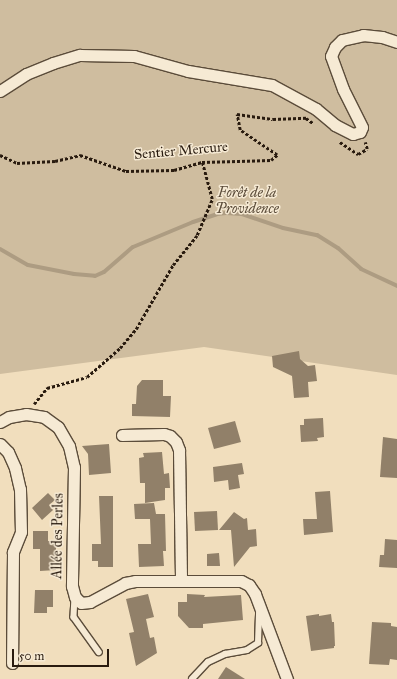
<!DOCTYPE html>
<meta charset="utf-8">
<style>
body{margin:0}
#map{position:relative;width:397px;height:679px;overflow:hidden;background:#f1debd;font-family:"IM FELL Great Primer",serif}
div>[style]{position:absolute}
.green>*{inset:0;background:#cfbd9f}
.stream>*{height:4px;margin:-2px;padding:0 2px;transform-origin:2px;border-radius:2px;background:#ad9c82}
.building>*{inset:0;background:#918069}
.path>*{height:2.5px;margin-top:-1.25px;transform-origin:0;background:repeating-linear-gradient(90deg,#291b0f 0 3px,transparent 0 5px)}
.roads{filter:drop-shadow(1px 0 #5b4c3a) drop-shadow(-1px 0 #5b4c3a) drop-shadow(0 1px #5b4c3a) drop-shadow(0 -1px #5b4c3a)}
.service>*{height:5.5px;margin:-2.75px;padding:0 2.75px;transform-origin:2.75px;border-radius:2.75px;background:#f6ead4}
.minor>*{height:11px;margin:-5.5px;padding:0 5.5px;transform-origin:5.5px;border-radius:5.5px;background:#f6ead4}
span{translate:-50% -50%;white-space:nowrap;text-align:center;line-height:1.15;-webkit-text-stroke:3px #f6ead4;paint-order:stroke}
.street-label{font-size:14px;color:#291b0f}
.park-label{font-size:14px;color:#5b4c3a;font-style:italic}
.scale{position:absolute;left:12px;top:649px;width:97px;height:18px;box-sizing:border-box;border:2px solid #291b0f;border-top:0;padding-left:5px;font-size:12px;line-height:14px;white-space:nowrap;color:#291b0f;-webkit-text-stroke:3px #f6ead4;paint-order:stroke}
</style>
<div id="map">
<div class="green">
<i style="clip-path:polygon(0 0,397px 0,397px 375px,204px 347px,0 374px)"></i>
</div>
<div class="stream">
<i style="left:0;top:249px;width:32px;rotate:30deg"></i>
<i style="left:28px;top:265px;width:47px;rotate:11.1deg"></i>
<i style="left:74px;top:274px;width:21px;rotate:5deg"></i>
<i style="left:95px;top:276px;width:10px;rotate:-24deg"></i>
<i style="left:104px;top:272px;width:38px;rotate:-41deg"></i>
<i style="left:133px;top:247px;width:65px;rotate:-22.6deg"></i>
<i style="left:193px;top:222px;width:25px;rotate:-18deg"></i>
<i style="left:217px;top:214px;width:9px;rotate:-6deg"></i>
<i style="left:226px;top:213px;width:16px;rotate:4deg"></i>
<i style="left:242px;top:214px;width:43px;rotate:18.9deg"></i>
<i style="left:283px;top:228px;width:35px;rotate:12deg"></i>
<i style="left:317px;top:235px;width:25px;rotate:32deg"></i>
<i style="left:338px;top:248px;width:31px;rotate:42deg"></i>
<i style="left:361px;top:269px;width:40px;rotate:25deg"></i>
</div>
<div class="building">
<i style="clip-path:polygon(299px 351px,300px 359px,308px 366px,315px 365px,317px 381px,308px 382px,309px 397px,294px 398px,292px 376px,273px 367px,272px 356px)"></i>
<i style="clip-path:polygon(142px 380px,163px 380px,163px 396px,171px 396px,170px 417px,132px 416px,132px 404px,136px 404px,137px 386px)"></i>
<i style="clip-path:polygon(323px 418px,324px 437px,317px 438px,318px 441px,301px 442px,300px 425px,304px 425px,304px 419px)"></i>
<i style="clip-path:polygon(235px 421px,241px 442px,214px 449px,208px 428px)"></i>
<i style="clip-path:polygon(383px 437px,397px 439px,397px 478px,380px 477px)"></i>
<i style="clip-path:polygon(109px 444px,111px 473px,89px 475px,88px 454px,82px 446px)"></i>
<i style="clip-path:polygon(162px 452px,164px 474px,169px 473px,170px 488px,165px 488px,165px 500px,145px 503px,145px 483px,140px 483px,139px 458px,144px 457px,143px 453px)"></i>
<i style="clip-path:polygon(242px 463px,244px 474px,238px 475px,240px 488px,229px 490px,228px 480px,214px 482px,213px 467px)"></i>
<i style="clip-path:polygon(330px 491px,333px 532px,304px 535px,303px 519px,317px 519px,315px 492px)"></i>
<i style="clip-path:polygon(48px 493px,55px 500px,49px 505px,53px 510px,42px 520px,32px 508px)"></i>
<i style="clip-path:polygon(99px 496px,113px 496px,113px 567px,98px 567px,98px 561px,92px 561px,92px 544px,101px 544px)"></i>
<i style="clip-path:polygon(154px 503px,156px 514px,165px 514px,166px 551px,163px 551px,164px 566px,139px 567px,138px 544px,151px 544px,150px 519px,135px 519px,134px 504px)"></i>
<i style="clip-path:polygon(217px 511px,218px 530px,195px 531px,194px 512px)"></i>
<i style="clip-path:polygon(234px 512px,244px 519px,247px 518px,248px 530px,256px 529px,257px 546px,250px 547px,234px 567px,231px 530px,219px 530px)"></i>
<i style="clip-path:polygon(33px 531px,48px 531px,48px 541px,56px 541px,56px 570px,40px 571px,40px 549px,33px 549px)"></i>
<i style="clip-path:polygon(385px 539px,397px 540px,397px 568px,379px 567px,380px 555px,384px 555px)"></i>
<i style="clip-path:polygon(219px 553px,220px 566px,207px 566px,207px 554px)"></i>
<i style="clip-path:polygon(35px 590px,53px 590px,53px 607px,47px 607px,47px 613px,34px 613px)"></i>
<i style="clip-path:polygon(148px 594px,154px 617px,146px 619px,150px 638px,154px 637px,157px 653px,136px 666px,129px 633px,134px 632px,126px 599px)"></i>
<i style="clip-path:polygon(187px 594px,205px 595px,204px 597px,241px 595px,243px 620px,203px 624px,203px 628px,189px 628px,178px 616px,178px 602px,187px 602px)"></i>
<i style="clip-path:polygon(319px 614px,319px 616px,331px 614px,332px 622px,334px 622px,335px 646px,334px 646px,334px 648px,311px 651px,306px 616px)"></i>
<i style="clip-path:polygon(372px 622px,391px 623px,391px 626px,397px 627px,397px 660px,390px 659px,389px 665px,369px 664px)"></i>
<i style="clip-path:polygon(226px 667px,245px 679px,218px 679px)"></i>
</div>
<div class="path">
<i style="left:340px;top:142px;width:22px;rotate:34deg"></i>
<i style="left:358px;top:154px;width:10px;rotate:-29deg"></i>
<i style="left:367px;top:149px;width:7px;rotate:-106deg"></i>
<i style="left:0;top:155px;width:19px;rotate:25deg"></i>
<i style="left:17px;top:163px;width:38px;rotate:-3deg"></i>
<i style="left:55px;top:161px;width:26px;rotate:-13deg"></i>
<i style="left:80px;top:155px;width:49px;rotate:19.2deg"></i>
<i style="left:126px;top:171px;width:48px;rotate:-1.2deg"></i>
<i style="left:174px;top:170px;width:29px;rotate:-16deg"></i>
<i style="left:202px;top:162px;width:69px;rotate:-1.7deg"></i>
<i style="left:271px;top:160px;width:8px;rotate:-40deg"></i>
<i style="left:277px;top:155px;width:45px;rotate:-146deg"></i>
<i style="left:240px;top:130px;width:16px;rotate:-101deg"></i>
<i style="left:237px;top:114px;width:36px;rotate:8deg"></i>
<i style="left:273px;top:119px;width:33px;rotate:-2deg"></i>
<i style="left:306px;top:118px;width:9px;rotate:36deg"></i>
<i style="left:34px;top:404px;width:21px;rotate:-51deg"></i>
<i style="left:47px;top:388px;width:41px;rotate:-15.4deg"></i>
<i style="left:87px;top:377px;width:44px;rotate:-41.3deg"></i>
<i style="left:120px;top:348px;width:25px;rotate:-50deg"></i>
<i style="left:136px;top:329px;width:74px;rotate:-60deg"></i>
<i style="left:173px;top:265px;width:38px;rotate:-51deg"></i>
<i style="left:197px;top:235px;width:39px;rotate:-67deg"></i>
<i style="left:212px;top:199px;width:38px;rotate:-105deg"></i>
</div>
<div class="roads">
<div class="service">
<i style="left:75px;top:597px;width:20px;rotate:93deg"></i>
<i style="left:74px;top:617px;width:43px;rotate:54.5deg"></i>
<i style="left:192px;top:679px;width:23px;rotate:-47deg"></i>
<i style="left:208px;top:662px;width:19px;rotate:-25deg"></i>
<i style="left:225px;top:654px;width:22px;rotate:-10deg"></i>
<i style="left:247px;top:650px;width:13px;rotate:-32deg"></i>
<i style="left:258px;top:643px;width:30px;rotate:-88deg"></i>
</div>
<div class="minor">
<i style="left:0;top:91px;width:31px;rotate:-33deg"></i>
<i style="left:26px;top:74px;width:29px;rotate:-22deg"></i>
<i style="left:53px;top:63px;width:28px;rotate:-17deg"></i>
<i style="left:80px;top:55px;width:54px;rotate:1.1deg"></i>
<i style="left:134px;top:56px;width:56px;rotate:15.5deg"></i>
<i style="left:188px;top:71px;width:85px;rotate:9.5deg"></i>
<i style="left:272px;top:85px;width:50px;rotate:28.6deg"></i>
<i style="left:316px;top:109px;width:25px;rotate:40deg"></i>
<i style="left:335px;top:125px;width:20px;rotate:27deg"></i>
<i style="left:353px;top:134px;width:7px;rotate:-16deg"></i>
<i style="left:360px;top:132px;width:5px;rotate:-68deg"></i>
<i style="left:362px;top:127px;width:42px;rotate:-116.6deg"></i>
<i style="left:343px;top:89px;width:35px;rotate:-110deg"></i>
<i style="left:331px;top:56px;width:10px;rotate:-66deg"></i>
<i style="left:335px;top:47px;width:10px;rotate:-45deg"></i>
<i style="left:342px;top:40px;width:22px;rotate:-13deg"></i>
<i style="left:363px;top:35px;width:19px;rotate:6deg"></i>
<i style="left:382px;top:37px;width:16px;rotate:18deg"></i>
<i style="left:0;top:422px;width:10px;rotate:-29deg"></i>
<i style="left:9px;top:417px;width:17px;rotate:-10deg"></i>
<i style="left:26px;top:414px;width:18px;rotate:9deg"></i>
<i style="left:44px;top:417px;width:17px;rotate:36deg"></i>
<i style="left:58px;top:427px;width:22px;rotate:60deg"></i>
<i style="left:69px;top:446px;width:22px;rotate:77deg"></i>
<i style="left:74px;top:467px;width:119px;rotate:91deg"></i>
<i style="left:72px;top:586px;width:11px;rotate:75deg"></i>
<i style="left:75px;top:597px;width:8px;rotate:45deg"></i>
<i style="left:81px;top:603px;width:9px;rotate:-6deg"></i>
<i style="left:90px;top:602px;width:40px;rotate:-28deg"></i>
<i style="left:125px;top:583px;width:10px;rotate:-11deg"></i>
<i style="left:135px;top:581px;width:106px"></i>
<i style="left:241px;top:581px;width:9px;rotate:27deg"></i>
<i style="left:249px;top:585px;width:11px;rotate:56deg"></i>
<i style="left:255px;top:594px;width:91px;rotate:69.4deg"></i>
<i style="left:122px;top:435px;width:42px;rotate:-1.4deg"></i>
<i style="left:164px;top:434px;width:6px;rotate:18deg"></i>
<i style="left:170px;top:436px;width:8px;rotate:45deg"></i>
<i style="left:176px;top:442px;width:9px;rotate:69deg"></i>
<i style="left:179px;top:450px;width:131px;rotate:89.1deg"></i>
<i style="left:0;top:444px;width:11px;rotate:45deg"></i>
<i style="left:8px;top:452px;width:17px;rotate:66deg"></i>
<i style="left:15px;top:468px;width:22px;rotate:77deg"></i>
<i style="left:20px;top:489px;width:43px;rotate:88.7deg"></i>
<i style="left:21px;top:532px;width:22px;rotate:112deg"></i>
<i style="left:13px;top:552px;width:111px;rotate:90.5deg"></i>
</div>
</div>
<div class="street-label">
<span style="left:181px;top:151px;rotate:-5deg">Sentier Mercure</span>
<span style="left:58px;top:536px;rotate:-89deg">Allée des Perles</span>
</div>
<div class="park-label">
<span style="left:247px;top:201px">Forêt de la<br>Providence</span>
</div>
<div class="scale">50 m</div>
</div>
